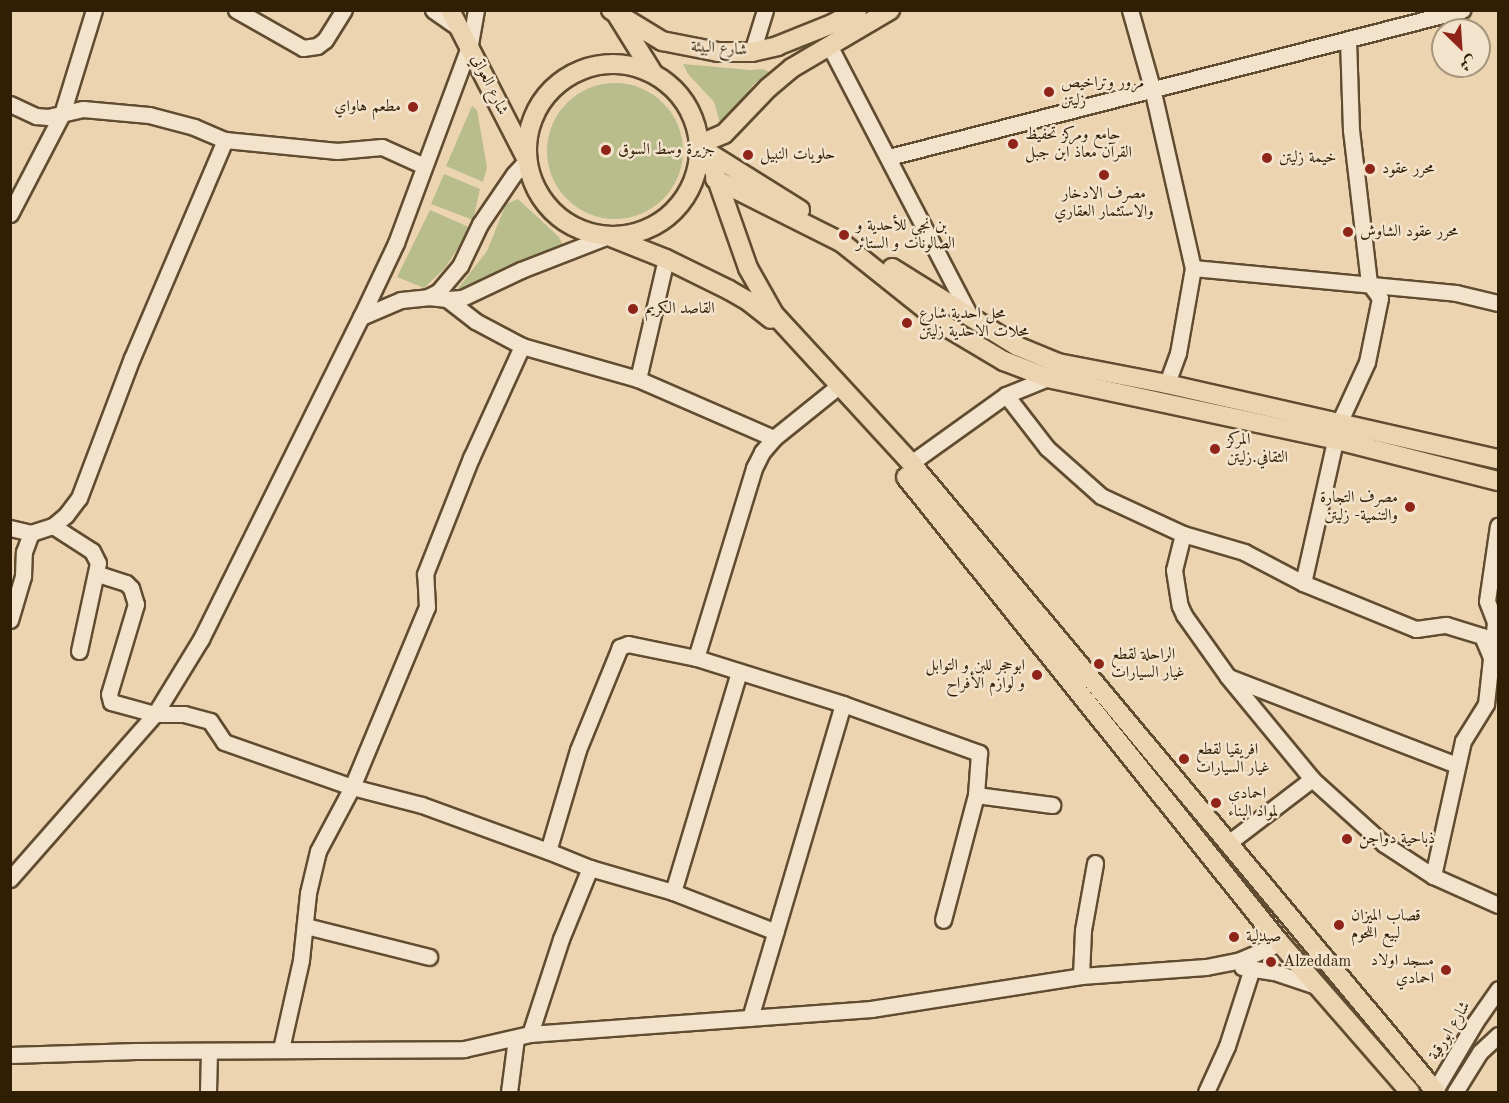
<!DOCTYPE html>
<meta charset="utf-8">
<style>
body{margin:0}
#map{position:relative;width:1509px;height:1103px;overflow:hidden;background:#edd4b0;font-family:"Old Standard TT",Amiri,serif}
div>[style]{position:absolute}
.green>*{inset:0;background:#b8bd8b}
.round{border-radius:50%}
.roads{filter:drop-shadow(2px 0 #604c30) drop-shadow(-2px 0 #604c30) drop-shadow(0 2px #604c30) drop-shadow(0 -2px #604c30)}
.minor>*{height:15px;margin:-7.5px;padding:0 7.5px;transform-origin:7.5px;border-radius:7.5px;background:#f3e3cc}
.major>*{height:18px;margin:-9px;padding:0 9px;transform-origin:9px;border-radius:9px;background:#edd4b0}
.major>.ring{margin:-9px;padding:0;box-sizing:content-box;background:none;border:18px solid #edd4b0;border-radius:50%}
.dots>*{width:16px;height:16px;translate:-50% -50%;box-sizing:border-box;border:3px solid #f3e3cc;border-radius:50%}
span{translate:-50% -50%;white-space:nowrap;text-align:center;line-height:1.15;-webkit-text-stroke:5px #f3e3cc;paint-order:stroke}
.street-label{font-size:16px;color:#311f05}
.poi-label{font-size:16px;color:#311f05}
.left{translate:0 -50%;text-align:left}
.right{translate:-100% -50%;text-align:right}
.frame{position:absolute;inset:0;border:12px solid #311f05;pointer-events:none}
.north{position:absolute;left:1431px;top:18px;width:60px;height:60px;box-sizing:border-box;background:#f3e3cc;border:2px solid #a5957c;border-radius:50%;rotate:155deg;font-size:16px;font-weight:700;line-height:24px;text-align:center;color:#311f05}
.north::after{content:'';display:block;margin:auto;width:21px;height:27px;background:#8f2418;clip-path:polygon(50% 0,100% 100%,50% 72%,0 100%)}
</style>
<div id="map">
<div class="green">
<i style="clip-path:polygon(683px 64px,750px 70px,763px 69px,769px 72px,753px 85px,725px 125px,720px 123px,714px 102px,688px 74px)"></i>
<i class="round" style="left:547px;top:83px;width:136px;height:136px"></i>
<i style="clip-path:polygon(472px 106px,477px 110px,487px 167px,483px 182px,446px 166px)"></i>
<i style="clip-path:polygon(444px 174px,480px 189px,473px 220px,431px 204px)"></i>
<i style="clip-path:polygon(518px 199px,559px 237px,563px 246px,555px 252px,538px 255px,512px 265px,468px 290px,456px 291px,487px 251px,506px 204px)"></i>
<i style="clip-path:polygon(430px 210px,471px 228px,445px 268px,424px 288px,397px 277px)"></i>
</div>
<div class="roads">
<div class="minor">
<i style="left:236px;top:10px;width:77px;rotate:29.6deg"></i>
<i style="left:303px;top:48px;width:14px;rotate:-8deg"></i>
<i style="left:317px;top:46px;width:10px;rotate:-37deg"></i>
<i style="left:325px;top:40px;width:36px;rotate:-58deg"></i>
<i style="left:433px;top:10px;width:32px;rotate:35deg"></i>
<i style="left:1130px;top:10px;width:81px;rotate:74.2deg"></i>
<i style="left:1152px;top:88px;width:185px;rotate:77.2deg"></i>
<i style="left:1193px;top:268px;width:86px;rotate:100deg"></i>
<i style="left:1178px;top:353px;width:33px;rotate:110deg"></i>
<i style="left:829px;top:45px;width:308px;rotate:62.5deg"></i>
<i style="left:752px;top:52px;width:44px;rotate:-72.8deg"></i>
<i style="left:10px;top:104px;width:29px;rotate:25deg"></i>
<i style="left:36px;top:116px;width:12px;rotate:5deg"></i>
<i style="left:48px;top:117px;width:36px;rotate:-13deg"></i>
<i style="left:83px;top:109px;width:66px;rotate:5.2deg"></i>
<i style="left:149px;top:115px;width:47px;rotate:14.9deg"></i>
<i style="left:194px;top:127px;width:34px;rotate:23deg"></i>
<i style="left:225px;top:140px;width:113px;rotate:5.6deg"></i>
<i style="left:337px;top:151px;width:45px;rotate:-5.1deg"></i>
<i style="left:382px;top:147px;width:46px;rotate:24.3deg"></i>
<i style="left:889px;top:157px;width:592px;rotate:-14.39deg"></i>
<i style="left:10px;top:214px;width:113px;rotate:-62.5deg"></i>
<i style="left:62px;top:114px;width:109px;rotate:-72.9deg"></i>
<i style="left:1193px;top:268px;width:264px;rotate:5.4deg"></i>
<i style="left:1456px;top:293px;width:43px;rotate:13.4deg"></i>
<i style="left:428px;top:297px;width:11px;rotate:-27deg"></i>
<i style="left:438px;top:292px;width:34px;rotate:-50deg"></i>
<i style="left:460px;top:266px;width:47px;rotate:-64.5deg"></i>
<i style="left:480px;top:224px;width:60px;rotate:-55.8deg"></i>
<i style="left:514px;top:174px;width:19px;rotate:-47deg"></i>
<i style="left:447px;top:299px;width:15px;rotate:-4deg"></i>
<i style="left:462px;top:298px;width:65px;rotate:-25.4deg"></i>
<i style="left:521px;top:270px;width:93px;rotate:-21.3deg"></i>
<i style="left:361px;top:317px;width:82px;rotate:-64.7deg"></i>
<i style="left:396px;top:243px;width:212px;rotate:-69.6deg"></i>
<i style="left:470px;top:44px;width:35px;rotate:-80deg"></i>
<i style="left:638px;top:379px;width:123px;rotate:-76.9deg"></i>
<i style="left:1006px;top:395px;width:67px;rotate:52.3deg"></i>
<i style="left:1047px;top:448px;width:72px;rotate:41.6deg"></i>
<i style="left:1101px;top:496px;width:90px;rotate:24.9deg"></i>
<i style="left:1183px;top:534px;width:64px;rotate:16.4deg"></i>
<i style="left:1244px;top:552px;width:67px;rotate:27.7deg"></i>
<i style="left:1303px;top:583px;width:122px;rotate:22.2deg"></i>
<i style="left:1416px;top:629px;width:30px;rotate:-8deg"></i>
<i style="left:1446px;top:625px;width:38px;rotate:17deg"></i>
<i style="left:1482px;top:636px;width:21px;rotate:67deg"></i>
<i style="left:1490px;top:655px;width:9px;rotate:27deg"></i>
<i style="left:911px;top:463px;width:117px;rotate:-35.6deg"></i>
<i style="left:1006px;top:395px;width:45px;rotate:-22deg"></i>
<i style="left:53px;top:526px;width:46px;rotate:32.7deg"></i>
<i style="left:92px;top:551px;width:13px;rotate:63deg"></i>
<i style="left:98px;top:563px;width:90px;rotate:102.2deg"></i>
<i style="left:10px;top:528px;width:22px;rotate:13deg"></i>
<i style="left:31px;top:533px;width:23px;rotate:-18deg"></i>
<i style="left:53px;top:526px;width:17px;rotate:-40deg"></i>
<i style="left:66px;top:515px;width:21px;rotate:-53deg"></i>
<i style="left:79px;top:498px;width:150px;rotate:-69.3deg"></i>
<i style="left:132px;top:358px;width:237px;rotate:-66.9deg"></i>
<i style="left:1183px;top:534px;width:37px;rotate:104deg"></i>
<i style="left:1174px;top:570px;width:36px;rotate:81deg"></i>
<i style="left:1180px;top:606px;width:10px;rotate:66deg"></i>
<i style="left:1184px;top:615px;width:76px;rotate:54.6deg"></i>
<i style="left:1228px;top:677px;width:132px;rotate:50.5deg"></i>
<i style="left:1312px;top:779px;width:97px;rotate:42.1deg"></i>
<i style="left:1384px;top:844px;width:59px;rotate:33.1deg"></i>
<i style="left:1433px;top:876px;width:71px;rotate:24deg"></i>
<i style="left:98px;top:574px;width:29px;rotate:18deg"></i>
<i style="left:126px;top:583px;width:7px;rotate:45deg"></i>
<i style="left:131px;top:588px;width:17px;rotate:73deg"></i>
<i style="left:136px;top:604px;width:94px;rotate:106.7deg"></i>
<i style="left:109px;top:694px;width:8px;rotate:76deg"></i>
<i style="left:111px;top:702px;width:46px;rotate:15.3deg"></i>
<i style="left:155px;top:714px;width:29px"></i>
<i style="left:184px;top:714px;width:27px;rotate:15deg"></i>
<i style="left:210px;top:721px;width:25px;rotate:56deg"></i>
<i style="left:224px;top:742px;width:136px;rotate:19.4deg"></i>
<i style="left:352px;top:787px;width:72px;rotate:14.4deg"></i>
<i style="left:422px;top:805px;width:134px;rotate:20.1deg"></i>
<i style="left:1303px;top:583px;width:164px;rotate:-77.3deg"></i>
<i style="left:1339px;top:423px;width:67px;rotate:-65.3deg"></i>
<i style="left:1367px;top:362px;width:65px;rotate:-78.5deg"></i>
<i style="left:1380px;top:298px;width:19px;rotate:-126deg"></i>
<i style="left:1369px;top:283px;width:154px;rotate:-96.7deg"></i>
<i style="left:1351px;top:130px;width:89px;rotate:-91.9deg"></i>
<i style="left:10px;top:620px;width:46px;rotate:-73.5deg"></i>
<i style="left:23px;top:576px;width:24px;rotate:-88deg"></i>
<i style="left:24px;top:552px;width:20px;rotate:-70deg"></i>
<i style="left:696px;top:658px;width:69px;rotate:-168.4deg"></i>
<i style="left:628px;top:644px;width:9px;rotate:159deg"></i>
<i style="left:620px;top:647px;width:111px;rotate:112.2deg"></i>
<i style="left:578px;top:750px;width:105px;rotate:106.5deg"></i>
<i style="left:548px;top:851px;width:45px;rotate:22deg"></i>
<i style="left:590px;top:868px;width:86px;rotate:16.1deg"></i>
<i style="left:673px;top:892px;width:230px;rotate:-73.3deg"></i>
<i style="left:1231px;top:678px;width:242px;rotate:21.1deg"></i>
<i style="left:843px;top:704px;width:145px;rotate:19.8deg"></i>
<i style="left:979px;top:753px;width:42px;rotate:94.1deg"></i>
<i style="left:976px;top:795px;width:129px;rotate:104.8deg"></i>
<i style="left:976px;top:795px;width:77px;rotate:7.5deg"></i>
<i style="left:1227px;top:844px;width:107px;rotate:-37.4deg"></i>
<i style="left:1433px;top:876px;width:138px;rotate:-77.5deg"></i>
<i style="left:1463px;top:741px;width:44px;rotate:-58.1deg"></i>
<i style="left:1486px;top:704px;width:82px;rotate:-83.7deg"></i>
<i style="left:1495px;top:622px;width:22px;rotate:-111deg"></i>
<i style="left:1487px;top:601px;width:76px;rotate:-81.7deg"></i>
<i style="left:10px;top:879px;width:220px;rotate:-48.7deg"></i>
<i style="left:155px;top:714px;width:88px;rotate:-58.5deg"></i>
<i style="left:201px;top:639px;width:360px;rotate:-63.6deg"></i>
<i style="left:361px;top:317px;width:43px;rotate:-23deg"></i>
<i style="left:401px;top:300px;width:27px;rotate:-6deg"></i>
<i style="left:428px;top:297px;width:19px;rotate:6deg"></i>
<i style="left:447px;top:299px;width:36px;rotate:38deg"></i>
<i style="left:475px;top:321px;width:53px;rotate:28deg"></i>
<i style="left:522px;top:346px;width:121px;rotate:15.9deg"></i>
<i style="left:638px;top:379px;width:148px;rotate:23.5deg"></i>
<i style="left:673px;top:892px;width:110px;rotate:21.2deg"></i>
<i style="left:306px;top:926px;width:127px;rotate:14.1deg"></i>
<i style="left:1242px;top:967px;width:32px;rotate:9deg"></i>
<i style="left:1274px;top:972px;width:44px;rotate:18.4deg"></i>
<i style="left:1081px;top:976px;width:46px;rotate:-87.5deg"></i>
<i style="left:1083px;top:930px;width:68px;rotate:-79.8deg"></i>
<i style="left:750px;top:1018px;width:327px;rotate:-73.5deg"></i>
<i style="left:843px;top:704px;width:154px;rotate:-162.6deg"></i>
<i style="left:696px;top:658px;width:199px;rotate:-73deg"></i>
<i style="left:754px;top:468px;width:18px;rotate:-63deg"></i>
<i style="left:762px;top:452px;width:18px;rotate:-49deg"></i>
<i style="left:774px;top:438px;width:80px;rotate:-38.9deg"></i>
<i style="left:530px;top:1034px;width:100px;rotate:-71.9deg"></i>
<i style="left:561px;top:939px;width:77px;rotate:-67.8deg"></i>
<i style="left:281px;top:1049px;width:91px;rotate:-77.3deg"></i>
<i style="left:301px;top:960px;width:67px;rotate:-84deg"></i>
<i style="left:308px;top:893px;width:43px;rotate:-76.6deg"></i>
<i style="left:318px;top:851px;width:72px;rotate:-62deg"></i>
<i style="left:352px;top:787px;width:195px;rotate:-67.4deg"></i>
<i style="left:427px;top:607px;width:33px;rotate:-93deg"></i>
<i style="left:425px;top:574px;width:125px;rotate:-68.4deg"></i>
<i style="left:471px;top:458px;width:123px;rotate:-65.5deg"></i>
<i style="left:10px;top:1055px;width:126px;rotate:-1.8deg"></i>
<i style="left:136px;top:1051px;width:328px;rotate:-0.3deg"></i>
<i style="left:464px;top:1049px;width:68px;rotate:-12.8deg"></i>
<i style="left:530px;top:1034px;width:342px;rotate:-4.2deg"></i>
<i style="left:871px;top:1009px;width:213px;rotate:-8.9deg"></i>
<i style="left:1081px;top:976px;width:125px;rotate:-4.1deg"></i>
<i style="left:1206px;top:967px;width:33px;rotate:-11deg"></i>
<i style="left:1238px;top:961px;width:46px;rotate:-23.2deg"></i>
<i style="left:208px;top:1092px;width:41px;rotate:-88.6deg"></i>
<i style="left:509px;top:1092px;width:54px;rotate:-82.6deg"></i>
<i style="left:1206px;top:1092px;width:51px;rotate:-65.5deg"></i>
<i style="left:1227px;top:1046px;width:82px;rotate:-72.2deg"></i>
<i style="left:1434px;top:1092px;width:82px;rotate:-59.4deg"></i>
<i style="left:1476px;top:1021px;width:39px;rotate:-55deg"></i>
<i style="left:1455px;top:1092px;width:47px;rotate:-58deg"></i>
<i style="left:1480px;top:1052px;width:25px;rotate:-43deg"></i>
</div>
<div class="major">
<i style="left:450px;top:10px;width:166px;rotate:62.8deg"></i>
<i style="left:611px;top:10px;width:60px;rotate:31.3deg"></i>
<i style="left:662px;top:41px;width:57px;rotate:11.1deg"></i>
<i style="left:718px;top:52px;width:34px"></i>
<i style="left:752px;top:52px;width:26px;rotate:-13deg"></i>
<i style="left:777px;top:46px;width:59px;rotate:-21.8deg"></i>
<i style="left:832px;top:24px;width:29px;rotate:-29deg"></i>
<i style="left:617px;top:15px;width:68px;rotate:58.2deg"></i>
<i class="ring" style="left:527px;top:64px;width:154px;height:154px"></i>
<i style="left:700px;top:144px;width:26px;rotate:-23deg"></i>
<i style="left:724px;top:134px;width:64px;rotate:-46.3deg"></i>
<i style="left:768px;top:88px;width:31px;rotate:-40deg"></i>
<i style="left:792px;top:68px;width:114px;rotate:-30.6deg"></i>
<i style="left:706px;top:151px;width:111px;rotate:32.1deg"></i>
<i style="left:700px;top:152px;width:21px;rotate:51deg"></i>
<i style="left:713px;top:168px;width:106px;rotate:70.7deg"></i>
<i style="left:748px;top:268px;width:53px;rotate:60.5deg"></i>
<i style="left:774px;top:314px;width:202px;rotate:47.4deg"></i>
<i style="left:911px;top:463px;width:819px;rotate:50.15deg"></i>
<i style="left:715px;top:179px;width:141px;rotate:26.6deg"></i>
<i style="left:841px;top:242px;width:139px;rotate:38.6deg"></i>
<i style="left:950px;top:329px;width:63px;rotate:30.7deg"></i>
<i style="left:1004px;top:361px;width:47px;rotate:21.1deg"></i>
<i style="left:1048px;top:378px;width:296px;rotate:12.1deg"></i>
<i style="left:1337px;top:440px;width:166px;rotate:14.3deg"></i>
<i style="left:608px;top:236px;width:62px;rotate:21.6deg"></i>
<i style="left:666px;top:259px;width:70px;rotate:26.2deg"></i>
<i style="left:729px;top:290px;width:22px;rotate:30deg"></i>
<i style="left:748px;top:301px;width:29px;rotate:38deg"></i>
<i style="left:892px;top:268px;width:147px;rotate:32deg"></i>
<i style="left:1017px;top:346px;width:44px;rotate:22.5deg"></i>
<i style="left:1058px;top:363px;width:111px;rotate:10.9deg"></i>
<i style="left:1167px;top:384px;width:339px;rotate:12.8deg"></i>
<i style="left:906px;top:477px;width:598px;rotate:51.25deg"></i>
<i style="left:1280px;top:943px;width:198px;rotate:48.9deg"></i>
</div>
</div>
<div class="dots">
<i style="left:1049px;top:92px;background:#8f2418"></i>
<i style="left:413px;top:107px;background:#8f2418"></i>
<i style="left:1013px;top:144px;background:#8f2418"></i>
<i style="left:606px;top:150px;background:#8f2418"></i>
<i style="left:748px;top:155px;background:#8f2418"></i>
<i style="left:1267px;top:158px;background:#8f2418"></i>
<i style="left:1370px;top:169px;background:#8f2418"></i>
<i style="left:1104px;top:175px;background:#8f2418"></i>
<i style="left:1348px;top:232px;background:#8f2418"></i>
<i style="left:844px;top:235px;background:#8f2418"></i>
<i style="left:633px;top:309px;background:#8f2418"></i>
<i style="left:907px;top:323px;background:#8f2418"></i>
<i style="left:1215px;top:449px;background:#8f2418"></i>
<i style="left:1410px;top:507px;background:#8f2418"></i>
<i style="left:1099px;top:664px;background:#8f2418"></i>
<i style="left:1037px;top:675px;background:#8f2418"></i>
<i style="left:1184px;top:759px;background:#8f2418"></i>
<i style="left:1216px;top:803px;background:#8f2418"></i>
<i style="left:1347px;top:839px;background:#8f2418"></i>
<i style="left:1339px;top:925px;background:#8f2418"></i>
<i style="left:1234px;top:937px;background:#8f2418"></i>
<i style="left:1271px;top:962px;background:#8f2418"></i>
<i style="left:1446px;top:970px;background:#8f2418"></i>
</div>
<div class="street-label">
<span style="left:719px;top:49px;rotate:4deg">شارع البيئة</span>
<span style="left:489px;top:85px;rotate:64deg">شارع العواتي</span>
<span style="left:1450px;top:1031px;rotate:-59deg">شارع ابورقية</span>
</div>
<div class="poi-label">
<span class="left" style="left:1061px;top:92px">مرور وتراخيص<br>زليتن</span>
<span class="right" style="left:401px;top:107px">مطعم هاواي</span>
<span class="left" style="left:1025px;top:144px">جامع ومركز تحفيظ<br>القرآن معاذ ابن جبل</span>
<span class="left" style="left:618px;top:150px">جزيرة وسط السوق</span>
<span class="left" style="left:760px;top:155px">حلويات النبيل</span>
<span class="left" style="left:1279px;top:158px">خيمة زليتن</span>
<span class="left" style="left:1382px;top:169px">محرر عقود</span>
<span style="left:1104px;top:203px">مصرف اﻻدخار<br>واﻻستثمار العقاري</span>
<span class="left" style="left:856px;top:235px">بن نجي للأحدية و<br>الصالونات و الستائر</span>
<span class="left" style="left:1360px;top:232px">محرر عقود الشاوش</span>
<span class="left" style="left:645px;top:309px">القاصد الكريم</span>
<span class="left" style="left:919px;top:323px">محل احدية شارع<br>محلات الاحدية زليتن</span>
<span class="left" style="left:1227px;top:449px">المركز<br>الثقافي.زليتن</span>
<span class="right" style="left:1398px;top:507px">مصرف التجارة<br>والتنمية- زليتن</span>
<span class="left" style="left:1111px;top:664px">الراحلة لقطع<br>غيار السيارات</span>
<span class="right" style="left:1025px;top:675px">ابوحجر للبن و التوابل<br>و لوازم الأفراح</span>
<span class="left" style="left:1196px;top:759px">افريقيا لقطع<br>غيار السيارات</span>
<span class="left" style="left:1228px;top:803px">احمادي<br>لمواد البناء</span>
<span class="left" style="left:1359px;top:839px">ذباحية دواجن</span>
<span class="left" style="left:1351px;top:925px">قصاب الميزان<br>لبيع اللحوم</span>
<span class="left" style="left:1246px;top:937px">صيدلية</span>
<span class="right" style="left:1434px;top:970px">مسجد اولاد<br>احمادي</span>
<span class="left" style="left:1283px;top:962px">Alzeddam</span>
</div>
<div class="frame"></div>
<div class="north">ش</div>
</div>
